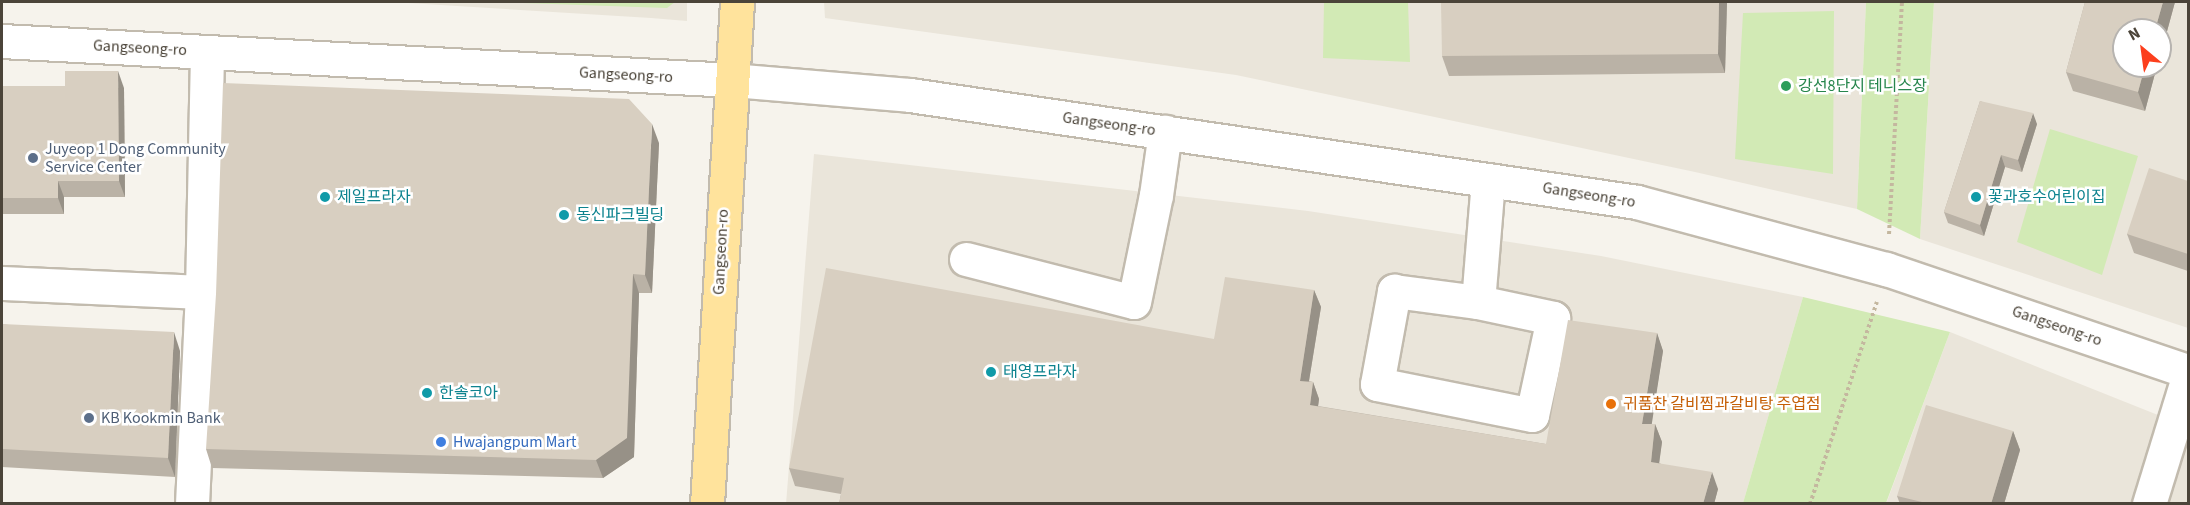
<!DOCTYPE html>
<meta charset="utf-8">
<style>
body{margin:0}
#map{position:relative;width:2190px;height:505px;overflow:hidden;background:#f6f3ec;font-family:"Source Sans 3","Noto Sans KR",sans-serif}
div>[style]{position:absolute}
.residential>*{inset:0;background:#eae5da}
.green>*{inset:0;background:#d2eab5}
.path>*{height:4px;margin-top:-2px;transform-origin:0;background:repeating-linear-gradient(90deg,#c4b79f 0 3px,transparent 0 6px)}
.roads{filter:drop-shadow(2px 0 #c2bbae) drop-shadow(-2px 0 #c2bbae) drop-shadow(0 2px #c2bbae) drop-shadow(0 -2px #c2bbae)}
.minor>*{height:33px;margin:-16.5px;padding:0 16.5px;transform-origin:16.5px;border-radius:16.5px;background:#fff}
.major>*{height:33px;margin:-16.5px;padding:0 16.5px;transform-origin:16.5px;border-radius:16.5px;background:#ffe39c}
.wall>*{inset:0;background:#bab2a6}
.shaded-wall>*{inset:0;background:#979187}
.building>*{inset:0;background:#d8cfc1}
.dots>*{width:16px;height:16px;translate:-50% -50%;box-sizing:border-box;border:3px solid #fff;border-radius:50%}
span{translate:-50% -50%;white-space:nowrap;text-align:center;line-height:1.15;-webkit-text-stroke:5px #fff;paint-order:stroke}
.street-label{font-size:16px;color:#4b4439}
.leisure-label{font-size:16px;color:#27864d}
.left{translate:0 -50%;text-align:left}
.service-label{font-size:16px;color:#4e5e75}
.culture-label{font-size:16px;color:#0d838f}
.food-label{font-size:16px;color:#c56008}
.shop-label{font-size:16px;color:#366cbe}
.frame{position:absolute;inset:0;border:3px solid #4b4439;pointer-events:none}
.north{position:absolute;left:2112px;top:18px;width:60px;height:60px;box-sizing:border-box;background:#fff;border:2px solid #b7b4b0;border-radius:50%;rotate:331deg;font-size:16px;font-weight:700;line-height:24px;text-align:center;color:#4b4439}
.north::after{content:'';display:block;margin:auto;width:21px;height:27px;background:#fc3f1d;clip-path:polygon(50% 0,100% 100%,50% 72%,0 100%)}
</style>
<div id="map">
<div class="residential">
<i style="clip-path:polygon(392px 2px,687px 2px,687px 21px,651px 18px)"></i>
<i style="clip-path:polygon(824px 2px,1866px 2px,1857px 209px,1695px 172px,1236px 75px,825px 18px)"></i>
<i style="clip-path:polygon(evenodd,1934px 2px,2188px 2px,2188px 328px,1920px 239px,1934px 2px,2124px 30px,2160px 30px,2160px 66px,2124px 66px,2124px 30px)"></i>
<i style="clip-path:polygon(814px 154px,1308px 211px,1601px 256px,1803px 297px,1743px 503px,786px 504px)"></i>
<i style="clip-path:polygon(1950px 332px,2188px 427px,2188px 503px,1886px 504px)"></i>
</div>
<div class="green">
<i style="clip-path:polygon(490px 2px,675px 2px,667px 8px)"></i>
<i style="clip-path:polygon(1324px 2px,1408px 2px,1410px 62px,1323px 58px)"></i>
<i style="clip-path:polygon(1866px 2px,1934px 2px,1920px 239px,1857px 209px)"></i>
<i style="clip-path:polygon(1834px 11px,1833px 174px,1735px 159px,1743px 13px)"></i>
<i style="clip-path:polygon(2050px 129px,2138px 156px,2102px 275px,2017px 242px)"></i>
<i style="clip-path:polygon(1803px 297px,1950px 332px,1886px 503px,1743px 503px)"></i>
</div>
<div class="path">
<i style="left:1889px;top:234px;width:232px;rotate:-86.8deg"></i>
<i style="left:1810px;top:504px;width:213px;rotate:-71.7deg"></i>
</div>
<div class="roads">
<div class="minor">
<i style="left:2px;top:41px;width:731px;rotate:3.06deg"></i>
<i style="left:732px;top:80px;width:179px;rotate:4.8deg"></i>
<i style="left:910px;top:95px;width:735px;rotate:8.37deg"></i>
<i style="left:1637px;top:202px;width:258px;rotate:15.1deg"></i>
<i style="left:1886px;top:269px;width:319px;rotate:18.7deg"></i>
<i style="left:966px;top:259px;width:173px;rotate:14.4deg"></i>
<i style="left:1134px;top:302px;width:109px;rotate:-78.4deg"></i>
<i style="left:1156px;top:195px;width:64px;rotate:-81.9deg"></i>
<i style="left:2px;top:283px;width:200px;rotate:2.6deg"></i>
<i style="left:1394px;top:291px;width:85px;rotate:7.5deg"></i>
<i style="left:1478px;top:302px;width:77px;rotate:12deg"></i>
<i style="left:1553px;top:318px;width:99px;rotate:102.2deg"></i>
<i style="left:1532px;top:415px;width:158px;rotate:-168.7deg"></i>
<i style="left:1377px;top:384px;width:95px;rotate:-79.6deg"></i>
<i style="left:1478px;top:302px;width:122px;rotate:-85.3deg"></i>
<i style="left:192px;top:504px;width:212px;rotate:-87.3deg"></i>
<i style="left:202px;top:292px;width:240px;rotate:-88.8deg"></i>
<i style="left:2149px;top:504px;width:133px;rotate:-72.9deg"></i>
</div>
<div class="major">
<i style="left:707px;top:504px;width:503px;rotate:-86.58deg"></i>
</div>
</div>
<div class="wall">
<i style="clip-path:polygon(1727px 2px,1725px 73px,1449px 76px,1442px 56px)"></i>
<i style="clip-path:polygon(2085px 2px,2175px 2px,2160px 57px,2124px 66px,2157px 66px,2145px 111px,2073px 91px,2066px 72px)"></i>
<i style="clip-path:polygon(2px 86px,124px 88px,125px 197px,64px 197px,64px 214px,2px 214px)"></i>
<i style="clip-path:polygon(1980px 101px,2037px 124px,2022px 172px,2005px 167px,1984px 236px,1948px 223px,1944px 212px)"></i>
<i style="clip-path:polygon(659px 143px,652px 293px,639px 293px,634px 457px,603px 478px,212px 468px,206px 449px)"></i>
<i style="clip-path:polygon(2188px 181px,2188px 271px,2134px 253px,2127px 234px)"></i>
<i style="clip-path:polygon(1314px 290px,1321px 307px,1309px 381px,1313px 382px,1319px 399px,1318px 406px,1546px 444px,1657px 333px,1663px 351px,1651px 424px,1655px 424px,1662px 442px,1659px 463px,1718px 489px,1714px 504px,839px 504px,841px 494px,795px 486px,789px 468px,1214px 339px)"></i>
<i style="clip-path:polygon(2px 324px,180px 351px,175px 477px,2px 467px)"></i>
<i style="clip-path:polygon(2013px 431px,2020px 450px,2004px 504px,1900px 504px,1897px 496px)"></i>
</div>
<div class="shaded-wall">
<i style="clip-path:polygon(1719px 2px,1727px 2px,1725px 73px,1718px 54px)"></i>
<i style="clip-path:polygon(2163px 2px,2175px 2px,2160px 57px,2160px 30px,2155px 30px)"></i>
<i style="clip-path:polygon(2145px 66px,2157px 66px,2145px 111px,2138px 92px)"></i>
<i style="clip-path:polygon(118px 71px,124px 88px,125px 197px,119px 181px)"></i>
<i style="clip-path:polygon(2033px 113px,2037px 124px,2022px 172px,2018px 160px)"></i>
<i style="clip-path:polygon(652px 124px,659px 143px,652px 293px,645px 275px)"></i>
<i style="clip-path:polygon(2001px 155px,2005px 167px,1984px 236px,1980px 225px)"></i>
<i style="clip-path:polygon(58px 181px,64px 197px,64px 214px,58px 198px)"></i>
<i style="clip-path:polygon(633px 274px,639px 293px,634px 457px,603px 478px,596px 460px)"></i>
<i style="clip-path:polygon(1314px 290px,1321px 307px,1306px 399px,1300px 381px)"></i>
<i style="clip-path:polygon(174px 332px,180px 351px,175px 477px,168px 458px)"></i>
<i style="clip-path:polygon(1657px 333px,1663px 351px,1649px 442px,1642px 424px)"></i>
<i style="clip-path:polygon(1313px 382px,1319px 399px,1316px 422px,1310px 405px)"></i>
<i style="clip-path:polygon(1655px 424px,1662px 442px,1657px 479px,1651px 462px)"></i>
<i style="clip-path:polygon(2013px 431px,2020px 450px,2004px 504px,1991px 504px)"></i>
<i style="clip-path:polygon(1712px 472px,1718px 489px,1714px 504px,1703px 504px)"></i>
</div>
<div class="building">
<i style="clip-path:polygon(1441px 2px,1719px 2px,1718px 54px,1442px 56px)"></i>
<i style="clip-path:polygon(2085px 2px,2163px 2px,2155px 30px,2124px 30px,2124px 66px,2145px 66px,2138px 92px,2066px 72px)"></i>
<i style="clip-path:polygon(65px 71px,118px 71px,119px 181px,58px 181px,58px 198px,2px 198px,2px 86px,65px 86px)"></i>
<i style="clip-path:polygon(223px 83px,629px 99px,652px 124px,645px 275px,633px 274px,627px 438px,596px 460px,206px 449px,216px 294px)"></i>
<i style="clip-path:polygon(1980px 101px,2033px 113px,2018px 160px,2001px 155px,1980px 225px,1944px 212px)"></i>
<i style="clip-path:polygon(2149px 168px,2188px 181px,2188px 254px,2127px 234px)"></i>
<i style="clip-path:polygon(826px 268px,1214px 339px,1225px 277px,1314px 290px,1300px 381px,1313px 382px,1310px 405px,1546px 444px,1568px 320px,1657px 333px,1642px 424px,1655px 424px,1651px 462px,1712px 472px,1703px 504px,839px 504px,844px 478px,789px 468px)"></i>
<i style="clip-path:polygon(2px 324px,174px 332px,168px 458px,2px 449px)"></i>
<i style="clip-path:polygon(1926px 405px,2013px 431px,1991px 504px,1922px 504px,1922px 502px,1897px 496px)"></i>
</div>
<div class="dots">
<i style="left:1786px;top:86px;background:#2e9e5b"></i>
<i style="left:33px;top:158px;background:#5c6f8a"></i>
<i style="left:325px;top:197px;background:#0f9aa8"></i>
<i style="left:1976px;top:197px;background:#0f9aa8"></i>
<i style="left:564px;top:215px;background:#0f9aa8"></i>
<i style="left:991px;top:372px;background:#0f9aa8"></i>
<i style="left:427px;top:393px;background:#0f9aa8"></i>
<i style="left:1611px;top:404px;background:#e8710a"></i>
<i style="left:89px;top:418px;background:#5c6f8a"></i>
<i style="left:441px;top:442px;background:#3f7fe0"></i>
</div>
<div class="street-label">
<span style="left:140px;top:48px;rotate:3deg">Gangseong-ro</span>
<span style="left:626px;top:75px;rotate:3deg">Gangseong-ro</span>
<span style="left:1109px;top:124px;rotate:8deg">Gangseong-ro</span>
<span style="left:1589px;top:195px;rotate:9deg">Gangseong-ro</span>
<span style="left:721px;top:252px;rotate:-87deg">Gangseon-ro</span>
<span style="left:2057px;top:326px;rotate:19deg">Gangseong-ro</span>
</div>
<div class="leisure-label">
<span class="left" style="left:1798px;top:86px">강선8단지 테니스장</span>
</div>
<div class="service-label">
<span class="left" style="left:45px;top:158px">Juyeop 1 Dong Community<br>Service Center</span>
<span class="left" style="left:101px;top:418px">KB Kookmin Bank</span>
</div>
<div class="culture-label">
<span class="left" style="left:337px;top:197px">제일프라자</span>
<span class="left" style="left:1988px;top:197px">꽃과호수어린이집</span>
<span class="left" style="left:576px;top:215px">동신파크빌딩</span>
<span class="left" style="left:1003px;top:372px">태영프라자</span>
<span class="left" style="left:439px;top:393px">한솔코아</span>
</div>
<div class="food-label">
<span class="left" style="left:1623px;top:404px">귀품찬 갈비찜과갈비탕 주엽점</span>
</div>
<div class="shop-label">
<span class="left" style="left:453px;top:442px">Hwajangpum Mart</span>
</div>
<div class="frame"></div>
<div class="north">N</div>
</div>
